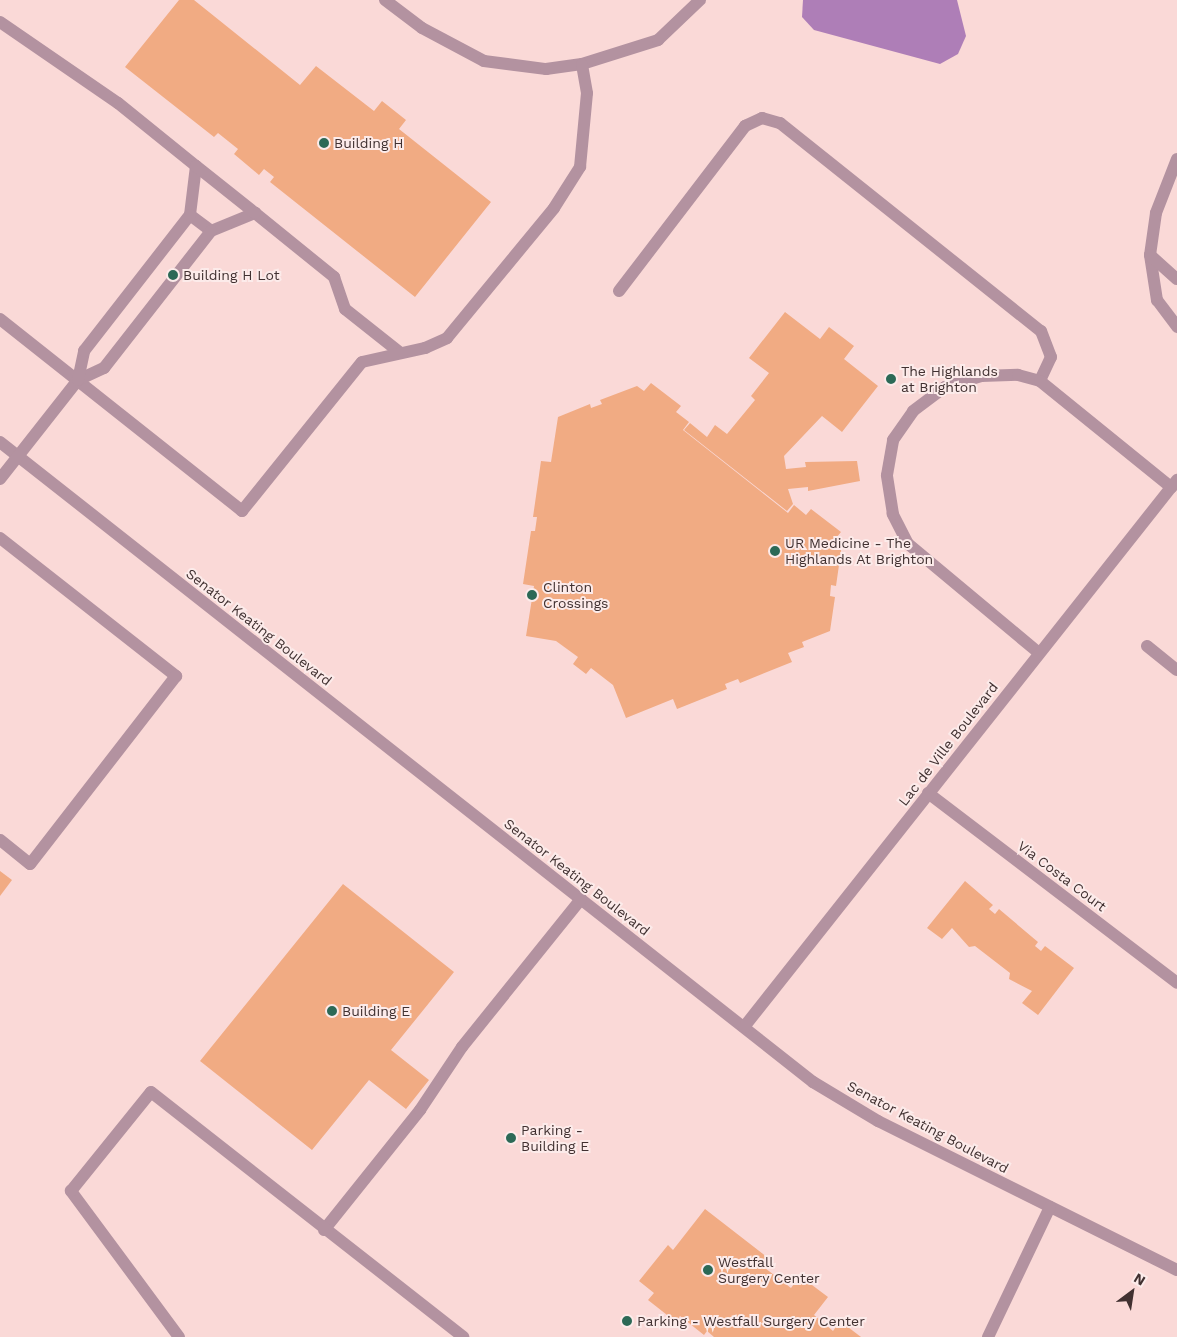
<!DOCTYPE html>
<style>
body{margin:0}
#map{position:relative;width:1177px;height:1337px;overflow:hidden;background:#fad9d7;font-family:"Work Sans",sans-serif}
div>[style]{position:absolute}
.water>*{inset:0;background:#ae7eb7}
.building>*{inset:0;background:#f1ab83}
.minor>*{height:12px;margin:-6px;padding:0 6px;transform-origin:6px;border-radius:6px;background:#b392a0}
.dots>*{width:14px;height:14px;translate:-50% -50%;box-sizing:border-box;border:2px solid #fcebea;border-radius:50%}
span{translate:-50% -50%;white-space:nowrap;text-align:center;line-height:1.15;-webkit-text-stroke:4px #fcebea;paint-order:stroke}
.poi-label{font-size:14px;color:#413131}
.left{translate:0 -50%;text-align:left}
.street-label{font-size:14px;color:#413131}
.north{position:absolute;left:1107px;top:1267px;width:50px;height:50px;-webkit-text-stroke:4px #fcebea;paint-order:stroke;rotate:31deg;font-size:14px;font-weight:700;line-height:20px;text-align:center;color:#413131}
.north::after{content:'';display:block;margin:auto;width:18px;height:22px;background:#413131;clip-path:polygon(50% 0,100% 100%,50% 72%,0 100%)}
</style>
<div id="map">
<div class="water">
<i style="clip-path:polygon(803px 0,957px 0,966px 36px,958px 54px,940px 64px,814px 30px,802px 17px)"></i>
</div>
<div class="building">
<i style="clip-path:polygon(179px 0,194px 0,300px 85px,316px 66px,374px 111px,382px 101px,406px 120px,399px 129px,491px 202px,415px 297px,270px 182px,274px 177px,264px 169px,259px 175px,234px 154px,238px 149px,218px 133px,214px 137px,125px 67px)"></i>
<i style="clip-path:polygon(785px 312px,820px 339px,829px 327px,854px 346px,844px 359px,878px 386px,842px 432px,822px 416px,784px 456px,786px 469px,806px 467px,805px 462px,857px 461px,860px 481px,808px 491px,808px 487px,788px 489px,793px 504px,787px 511px,684px 430px,690px 423px,707px 437px,715px 425px,727px 434px,755px 400px,751px 396px,769px 373px,749px 358px)"></i>
<i style="clip-path:polygon(651px 383px,681px 406px,676px 412px,689px 422px,683px 430px,788px 513px,794px 505px,806px 515px,811px 509px,841px 532px,836px 538px,842px 544px,836px 586px,831px 585px,830px 596px,835px 597px,830px 631px,802px 642px,804px 647px,788px 653px,792px 662px,740px 683px,738px 679px,725px 684px,727px 689px,677px 709px,673px 699px,626px 718px,613px 685px,591px 668px,586px 674px,573px 664px,578px 657px,556px 641px,526px 636px,534px 586px,523px 584px,531px 531px,535px 531px,537px 517px,533px 517px,541px 461px,551px 462px,558px 417px,590px 404px,591px 408px,602px 404px,600px 400px,637px 386px,644px 391px)"></i>
<i style="clip-path:polygon(0 871px,12px 880px,0 896px)"></i>
<i style="clip-path:polygon(965px 881px,993px 905px,989px 909px,995px 914px,999px 909px,1038px 942px,1035px 946px,1041px 951px,1045px 946px,1074px 968px,1038px 1015px,1022px 1003px,1032px 991px,1009px 979px,1010px 973px,975px 946px,969px 947px,952px 928px,942px 939px,927px 928px)"></i>
<i style="clip-path:polygon(343px 884px,454px 972px,391px 1050px,429px 1080px,406px 1109px,369px 1080px,312px 1150px,200px 1061px)"></i>
<i style="clip-path:polygon(705px 1209px,767px 1257px,761px 1265px,791px 1288px,800px 1276px,828px 1297px,814px 1315px,833px 1331px,840px 1321px,861px 1337px,714px 1337px,707px 1331px,704px 1335px,680px 1316px,676px 1322px,648px 1300px,654px 1293px,639px 1281px,668px 1245px,673px 1250px)"></i>
</div>
<div class="minor">
<i style="left:385px;top:0;width:46px;rotate:37.1deg"></i>
<i style="left:422px;top:28px;width:70px;rotate:28deg"></i>
<i style="left:484px;top:61px;width:63px;rotate:7.4deg"></i>
<i style="left:546px;top:69px;width:36px;rotate:-8deg"></i>
<i style="left:582px;top:64px;width:80px;rotate:-17.5deg"></i>
<i style="left:658px;top:40px;width:58px;rotate:-43.6deg"></i>
<i style="left:0;top:22px;width:143px;rotate:34.5deg"></i>
<i style="left:118px;top:103px;width:100px;rotate:38.9deg"></i>
<i style="left:196px;top:166px;width:49px;rotate:97deg"></i>
<i style="left:190px;top:215px;width:26px;rotate:37deg"></i>
<i style="left:211px;top:231px;width:48px;rotate:-22.2deg"></i>
<i style="left:255px;top:213px;width:102px;rotate:39deg"></i>
<i style="left:334px;top:277px;width:34px;rotate:71deg"></i>
<i style="left:345px;top:309px;width:68px;rotate:38.4deg"></i>
<i style="left:1177px;top:159px;width:58px;rotate:111.3deg"></i>
<i style="left:1156px;top:213px;width:42px;rotate:98.1deg"></i>
<i style="left:1150px;top:255px;width:46px;rotate:81.2deg"></i>
<i style="left:1157px;top:300px;width:34px;rotate:53deg"></i>
<i style="left:196px;top:166px;width:75px;rotate:38.5deg"></i>
<i style="left:1150px;top:255px;width:36px;rotate:42deg"></i>
<i style="left:619px;top:291px;width:208px;rotate:-52.6deg"></i>
<i style="left:745px;top:126px;width:19px;rotate:-25deg"></i>
<i style="left:762px;top:118px;width:19px;rotate:16deg"></i>
<i style="left:780px;top:123px;width:334px;rotate:38.6deg"></i>
<i style="left:1041px;top:331px;width:28px;rotate:69deg"></i>
<i style="left:1051px;top:357px;width:26px;rotate:115deg"></i>
<i style="left:0;top:319px;width:309px;rotate:38.4deg"></i>
<i style="left:242px;top:511px;width:191px;rotate:-51.2deg"></i>
<i style="left:362px;top:362px;width:65px;rotate:-12.5deg"></i>
<i style="left:425px;top:348px;width:24px;rotate:-24deg"></i>
<i style="left:447px;top:338px;width:168px;rotate:-50.5deg"></i>
<i style="left:554px;top:208px;width:49px;rotate:-57.6deg"></i>
<i style="left:580px;top:167px;width:74px;rotate:-84.6deg"></i>
<i style="left:587px;top:93px;width:29px;rotate:-100deg"></i>
<i style="left:78px;top:380px;width:29px;rotate:-25deg"></i>
<i style="left:104px;top:368px;width:174px;rotate:-52deg"></i>
<i style="left:0;top:442px;width:1035px;rotate:38.21deg"></i>
<i style="left:813px;top:1082px;width:76px;rotate:31deg"></i>
<i style="left:878px;top:1121px;width:334px;rotate:26.5deg"></i>
<i style="left:0;top:479px;width:126px;rotate:-51.8deg"></i>
<i style="left:78px;top:380px;width:30px;rotate:-78deg"></i>
<i style="left:84px;top:351px;width:172px;rotate:-52.1deg"></i>
<i style="left:0;top:538px;width:224px;rotate:38.1deg"></i>
<i style="left:176px;top:676px;width:238px;rotate:127.8deg"></i>
<i style="left:30px;top:864px;width:38px;rotate:-141deg"></i>
<i style="left:1147px;top:646px;width:38px;rotate:39deg"></i>
<i style="left:1039px;top:653px;width:170px;rotate:-140.2deg"></i>
<i style="left:908px;top:544px;width:34px;rotate:-117deg"></i>
<i style="left:893px;top:514px;width:39px;rotate:-99deg"></i>
<i style="left:887px;top:475px;width:36px;rotate:-80deg"></i>
<i style="left:893px;top:440px;width:35px;rotate:-55deg"></i>
<i style="left:913px;top:411px;width:40px;rotate:-37deg"></i>
<i style="left:945px;top:387px;width:38px;rotate:-17deg"></i>
<i style="left:981px;top:376px;width:37px;rotate:-2deg"></i>
<i style="left:1018px;top:375px;width:23px;rotate:15deg"></i>
<i style="left:1040px;top:381px;width:169px;rotate:39deg"></i>
<i style="left:928px;top:793px;width:313px;rotate:37.3deg"></i>
<i style="left:744px;top:1027px;width:698px;rotate:-51.64deg"></i>
<i style="left:324px;top:1230px;width:154px;rotate:-51.3deg"></i>
<i style="left:420px;top:1110px;width:76px;rotate:-56.3deg"></i>
<i style="left:462px;top:1047px;width:190px;rotate:-51.2deg"></i>
<i style="left:179px;top:1337px;width:182px;rotate:-126.5deg"></i>
<i style="left:71px;top:1191px;width:127px;rotate:-51.1deg"></i>
<i style="left:151px;top:1092px;width:397px;rotate:38.1deg"></i>
<i style="left:988px;top:1337px;width:144px;rotate:-64.5deg"></i>
</div>
<div class="dots">
<i style="left:324px;top:143px;background:#2c6956"></i>
<i style="left:173px;top:275px;background:#2c6956"></i>
<i style="left:891px;top:379px;background:#2c6956"></i>
<i style="left:775px;top:551px;background:#2c6956"></i>
<i style="left:532px;top:595px;background:#2c6956"></i>
<i style="left:332px;top:1011px;background:#2c6956"></i>
<i style="left:511px;top:1138px;background:#2c6956"></i>
<i style="left:708px;top:1270px;background:#2c6956"></i>
<i style="left:627px;top:1321px;background:#2c6956"></i>
</div>
<div class="poi-label">
<span class="left" style="left:334px;top:143px">Building H</span>
<span class="left" style="left:183px;top:275px">Building H Lot</span>
<span class="left" style="left:901px;top:379px">The Highlands<br>at Brighton</span>
<span class="left" style="left:785px;top:551px">UR Medicine - The<br>Highlands At Brighton</span>
<span class="left" style="left:543px;top:595px">Clinton<br>Crossings</span>
<span class="left" style="left:342px;top:1011px">Building E</span>
<span class="left" style="left:521px;top:1138px">Parking -<br>Building E</span>
<span class="left" style="left:718px;top:1270px">Westfall<br>Surgery Center</span>
<span class="left" style="left:637px;top:1321px">Parking - Westfall Surgery Center</span>
</div>
<div class="street-label">
<span style="left:259px;top:627px;rotate:38deg">Senator Keating Boulevard</span>
<span style="left:948px;top:744px;rotate:-52deg">Lac de Ville Boulevard</span>
<span style="left:1062px;top:876px;rotate:37deg">Via Costa Court</span>
<span style="left:577px;top:877px;rotate:38deg">Senator Keating Boulevard</span>
<span style="left:928px;top:1127px;rotate:28deg">Senator Keating Boulevard</span>
</div>
<div class="north">N</div>
</div>
